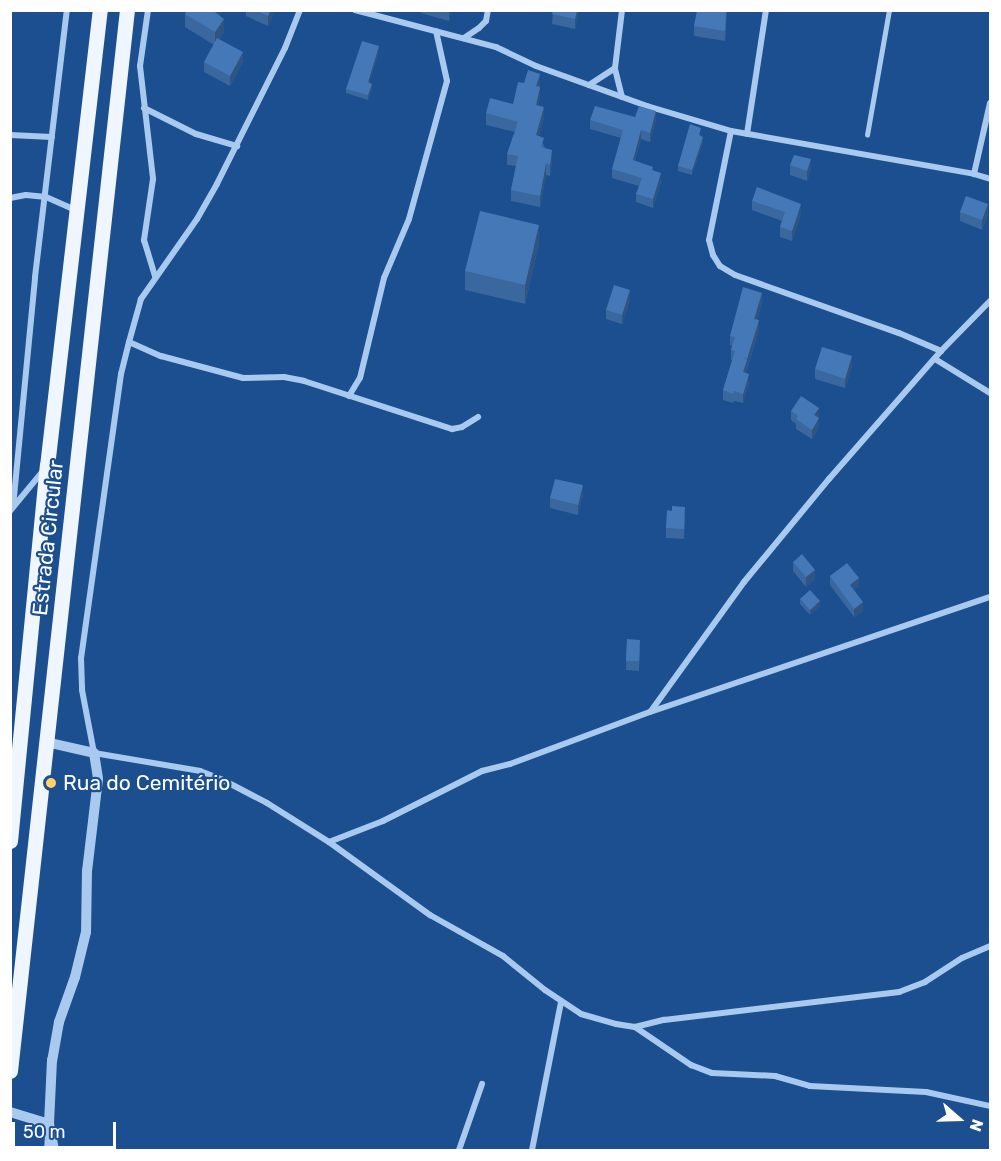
<!DOCTYPE html>
<meta charset="utf-8">
<style>
body{margin:0}
#map{position:relative;width:1001px;height:1161px;overflow:hidden;background:#1b4f8f;font-family:Rubik,sans-serif}
div>[style]{position:absolute}
.service>*{height:4.5px;margin:-2.25px;padding:0 2.25px;transform-origin:2.25px;border-radius:2.25px;background:#a9c9ee}
.minor>*{height:6px;margin:-3px;padding:0 3px;transform-origin:3px;border-radius:3px;background:#a9c9ee}
.tertiary>*{height:10px;margin:-5px;padding:0 5px;transform-origin:5px;border-radius:5px;background:#a9c9ee}
.primary>*{height:15px;margin:-7.5px;padding:0 7.5px;transform-origin:7.5px;border-radius:7.5px;background:#f0f6ff}
.wall>*{inset:0;background:#3a679d}
.shaded-wall>*{inset:0;background:#305480}
.building>*{inset:0;background:#4478b7}
.dots>*{width:16px;height:16px;translate:-50% -50%;box-sizing:border-box;border:3px solid #1b4f8f;border-radius:50%}
span{translate:-50% -50%;white-space:nowrap;text-align:center;line-height:1.15;-webkit-text-stroke:4.5px #1b4f8f;paint-order:stroke}
.street-label{font-size:21px;color:#fff}
.poi-label{font-size:21px;color:#fff}
.left{translate:0 -50%;text-align:left}
.frame{position:absolute;inset:0;border:12px solid #fff;pointer-events:none}
.north{position:absolute;left:929px;top:1089px;width:60px;height:60px;-webkit-text-stroke:4px #1b4f8f;paint-order:stroke;rotate:110deg;font-size:16px;font-weight:700;line-height:24px;text-align:center;color:#fff}
.north::after{content:'';display:block;margin:auto;width:21px;height:27px;background:#fff;clip-path:polygon(50% 0,100% 100%,50% 72%,0 100%)}
.scale{position:absolute;left:12px;top:1122px;width:104px;height:27px;box-sizing:border-box;border:3px solid #fff;border-top:0;padding-left:8px;font-size:18px;line-height:21px;white-space:nowrap;color:#fff;-webkit-text-stroke:4px #1b4f8f;paint-order:stroke}
</style>
<div id="map">
<div class="service">
<i style="left:867px;top:135px;width:127px;rotate:-80deg"></i>
</div>
<div class="minor">
<i style="left:148px;top:10px;width:57px;rotate:98.1deg"></i>
<i style="left:140px;top:66px;width:114px;rotate:83.4deg"></i>
<i style="left:153px;top:179px;width:62px;rotate:98.4deg"></i>
<i style="left:144px;top:240px;width:39px;rotate:73deg"></i>
<i style="left:300px;top:10px;width:41px;rotate:111.5deg"></i>
<i style="left:285px;top:48px;width:152px;rotate:116.6deg"></i>
<i style="left:217px;top:184px;width:40px;rotate:119.7deg"></i>
<i style="left:197px;top:219px;width:98px;rotate:125deg"></i>
<i style="left:141px;top:299px;width:45px;rotate:105.6deg"></i>
<i style="left:129px;top:342px;width:33px;rotate:104deg"></i>
<i style="left:121px;top:374px;width:287px;rotate:98deg"></i>
<i style="left:81px;top:658px;width:32px;rotate:88deg"></i>
<i style="left:82px;top:690px;width:64px;rotate:79.2deg"></i>
<i style="left:94px;top:753px;width:108px;rotate:9.6deg"></i>
<i style="left:200px;top:771px;width:25px;rotate:21deg"></i>
<i style="left:223px;top:780px;width:50px;rotate:27.6deg"></i>
<i style="left:267px;top:803px;width:73px;rotate:32.2deg"></i>
<i style="left:329px;top:842px;width:125px;rotate:35.9deg"></i>
<i style="left:430px;top:915px;width:84px;rotate:29.3deg"></i>
<i style="left:503px;top:956px;width:54px;rotate:39deg"></i>
<i style="left:545px;top:990px;width:43px;rotate:33.7deg"></i>
<i style="left:581px;top:1014px;width:36px;rotate:16deg"></i>
<i style="left:616px;top:1024px;width:19px;rotate:9deg"></i>
<i style="left:635px;top:1027px;width:30px;rotate:-14deg"></i>
<i style="left:664px;top:1020px;width:237px;rotate:-6.8deg"></i>
<i style="left:899px;top:992px;width:28px;rotate:-21deg"></i>
<i style="left:925px;top:982px;width:44px;rotate:-33deg"></i>
<i style="left:962px;top:958px;width:30px;rotate:-23deg"></i>
<i style="left:355px;top:10px;width:146px;rotate:14.7deg"></i>
<i style="left:496px;top:47px;width:44px;rotate:25.4deg"></i>
<i style="left:536px;top:66px;width:118px;rotate:19.8deg"></i>
<i style="left:647px;top:106px;width:88px;rotate:16.6deg"></i>
<i style="left:731px;top:131px;width:247px;rotate:10deg"></i>
<i style="left:464px;top:38px;width:18px;rotate:-34deg"></i>
<i style="left:479px;top:28px;width:10px;rotate:-45deg"></i>
<i style="left:486px;top:21px;width:11px;rotate:-80deg"></i>
<i style="left:589px;top:85px;width:31px;rotate:-33deg"></i>
<i style="left:622px;top:97px;width:30px;rotate:-104deg"></i>
<i style="left:615px;top:68px;width:58px;rotate:-83.1deg"></i>
<i style="left:990px;top:103px;width:73px;rotate:102.7deg"></i>
<i style="left:974px;top:174px;width:17px;rotate:17deg"></i>
<i style="left:144px;top:108px;width:58px;rotate:26.6deg"></i>
<i style="left:196px;top:134px;width:43px;rotate:16.3deg"></i>
<i style="left:731px;top:131px;width:111px;rotate:101.4deg"></i>
<i style="left:709px;top:240px;width:16px;rotate:75deg"></i>
<i style="left:713px;top:255px;width:13px;rotate:58deg"></i>
<i style="left:720px;top:266px;width:17px;rotate:31deg"></i>
<i style="left:735px;top:275px;width:174px;rotate:19.5deg"></i>
<i style="left:899px;top:333px;width:46px;rotate:23.2deg"></i>
<i style="left:747px;top:134px;width:125px;rotate:-81.3deg"></i>
<i style="left:10px;top:135px;width:42px;rotate:2.7deg"></i>
<i style="left:10px;top:198px;width:16px;rotate:-11deg"></i>
<i style="left:26px;top:195px;width:20px;rotate:6deg"></i>
<i style="left:46px;top:197px;width:34px;rotate:24deg"></i>
<i style="left:129px;top:342px;width:35px;rotate:24deg"></i>
<i style="left:161px;top:356px;width:85px;rotate:15deg"></i>
<i style="left:243px;top:378px;width:41px;rotate:-1.4deg"></i>
<i style="left:284px;top:377px;width:20px;rotate:11deg"></i>
<i style="left:304px;top:381px;width:156px;rotate:18deg"></i>
<i style="left:452px;top:429px;width:10px;rotate:-11deg"></i>
<i style="left:462px;top:427px;width:19px;rotate:-32deg"></i>
<i style="left:935px;top:359px;width:65px;rotate:31.7deg"></i>
<i style="left:349px;top:396px;width:21px;rotate:-59deg"></i>
<i style="left:360px;top:378px;width:103px;rotate:-76.5deg"></i>
<i style="left:384px;top:278px;width:64px;rotate:-67deg"></i>
<i style="left:409px;top:219px;width:143px;rotate:-74.6deg"></i>
<i style="left:447px;top:81px;width:51px;rotate:-102.4deg"></i>
<i style="left:13px;top:507px;width:231px;rotate:-84.5deg"></i>
<i style="left:35px;top:277px;width:269px;rotate:-83.2deg"></i>
<i style="left:10px;top:511px;width:52px;rotate:-50.5deg"></i>
<i style="left:651px;top:711px;width:159px;rotate:-54.2deg"></i>
<i style="left:744px;top:582px;width:134px;rotate:-50.5deg"></i>
<i style="left:829px;top:479px;width:170px;rotate:-48.8deg"></i>
<i style="left:941px;top:351px;width:70px;rotate:-45.6deg"></i>
<i style="left:329px;top:842px;width:58px;rotate:-21.3deg"></i>
<i style="left:383px;top:821px;width:111px;rotate:-26.8deg"></i>
<i style="left:482px;top:771px;width:29px;rotate:-14deg"></i>
<i style="left:510px;top:764px;width:149px;rotate:-20.4deg"></i>
<i style="left:650px;top:712px;width:359px;rotate:-18.7deg"></i>
<i style="left:635px;top:1027px;width:68px;rotate:34.2deg"></i>
<i style="left:691px;top:1065px;width:22px;rotate:21deg"></i>
<i style="left:712px;top:1073px;width:63px;rotate:2.7deg"></i>
<i style="left:775px;top:1076px;width:36px;rotate:16deg"></i>
<i style="left:810px;top:1086px;width:116px;rotate:3deg"></i>
<i style="left:926px;top:1092px;width:66px;rotate:12.3deg"></i>
<i style="left:47px;top:1150px;width:14px;rotate:-86deg"></i>
<i style="left:459px;top:1150px;width:70px;rotate:-70.8deg"></i>
<i style="left:532px;top:1150px;width:151px;rotate:-78.9deg"></i>
</div>
<div class="tertiary">
<i style="left:46px;top:742px;width:49px;rotate:12.9deg"></i>
<i style="left:94px;top:753px;width:26px;rotate:81deg"></i>
<i style="left:98px;top:779px;width:93px;rotate:96.8deg"></i>
<i style="left:87px;top:871px;width:61px;rotate:90.9deg"></i>
<i style="left:86px;top:932px;width:46px;rotate:103.7deg"></i>
<i style="left:75px;top:977px;width:48px;rotate:109.6deg"></i>
<i style="left:59px;top:1022px;width:39px;rotate:100deg"></i>
<i style="left:52px;top:1060px;width:64px;rotate:92.7deg"></i>
<i style="left:49px;top:1124px;width:26px;rotate:79deg"></i>
<i style="left:10px;top:1112px;width:41px;rotate:17.1deg"></i>
</div>
<div class="primary">
<i style="left:10px;top:841px;width:377px;rotate:-84.4deg"></i>
<i style="left:47px;top:466px;width:459px;rotate:-83.4deg"></i>
<i style="left:10px;top:1071px;width:1067px;rotate:-83.71deg"></i>
</div>
<div class="wall">
<i style="clip-path:polygon(246px 10px,275px 10px,275px 11px,268px 26px,246px 16px)"></i>
<i style="clip-path:polygon(421px 10px,451px 10px,449px 21px,421px 13px)"></i>
<i style="clip-path:polygon(553px 10px,579px 10px,575px 29px,552px 24px)"></i>
<i style="clip-path:polygon(727px 10px,725px 41px,694px 36px,694px 26px)"></i>
<i style="clip-path:polygon(185px 14px,220px 16px,224px 32px,219px 39px,243px 62px,230px 86px,204px 72px,204px 62px,214px 45px,185px 27px)"></i>
<i style="clip-path:polygon(379px 51px,369px 83px,372px 89px,368px 100px,346px 93px,346px 89px)"></i>
<i style="clip-path:polygon(540px 74px,540px 98px,538px 105px,544px 118px,539px 136px,552px 161px,550px 176px,546px 175px,540px 207px,511px 201px,511px 190px,516px 166px,507px 165px,507px 154px,515px 132px,486px 125px,486px 113px,513px 104px,524px 83px)"></i>
<i style="clip-path:polygon(635px 117px,656px 120px,650px 142px,641px 139px,635px 161px,653px 170px,661px 182px,653px 208px,636px 202px,636px 194px,639px 186px,612px 178px,612px 169px,621px 138px,590px 129px,590px 120px)"></i>
<i style="clip-path:polygon(701px 133px,700px 136px,703px 142px,692px 175px,678px 171px,678px 166px)"></i>
<i style="clip-path:polygon(790px 165px,811px 169px,807px 181px,790px 175px)"></i>
<i style="clip-path:polygon(752px 201px,801px 214px,792px 241px,780px 237px,780px 227px,782px 221px,752px 210px)"></i>
<i style="clip-path:polygon(960px 212px,988px 214px,982px 230px,960px 221px)"></i>
<i style="clip-path:polygon(539px 244px,525px 304px,465px 290px,465px 271px)"></i>
<i style="clip-path:polygon(630px 300px,622px 324px,606px 319px,606px 310px)"></i>
<i style="clip-path:polygon(762px 302px,757px 320px,759px 330px,746px 373px,749px 383px,743px 403px,734px 401px,733px 403px,723px 400px,723px 390px,732px 360px,731px 360px,731px 350px,732px 346px,730px 345px,730px 336px)"></i>
<i style="clip-path:polygon(852px 366px,845px 388px,815px 379px,815px 369px)"></i>
<i style="clip-path:polygon(819px 408px,819px 428px,812px 439px,796px 429px,796px 424px,791px 420px,791px 411px)"></i>
<i style="clip-path:polygon(583px 495px,578px 515px,550px 508px,550px 498px)"></i>
<i style="clip-path:polygon(685px 517px,684px 539px,666px 538px,666px 528px)"></i>
<i style="clip-path:polygon(793px 562px,815px 579px,806px 587px,793px 571px)"></i>
<i style="clip-path:polygon(830px 576px,859px 586px,854px 590px,863px 611px,854px 617px,830px 585px)"></i>
<i style="clip-path:polygon(800px 599px,820px 606px,810px 615px,800px 604px)"></i>
<i style="clip-path:polygon(627px 639px,640px 649px,639px 671px,626px 670px)"></i>
</div>
<div class="shaded-wall">
<i style="clip-path:polygon(216px 10px,223px 10px,215px 26px,215px 12px)"></i>
<i style="clip-path:polygon(271px 10px,275px 10px,275px 11px,268px 26px,268px 16px)"></i>
<i style="clip-path:polygon(449px 10px,451px 10px,449px 21px)"></i>
<i style="clip-path:polygon(577px 10px,579px 10px,575px 29px,575px 19px)"></i>
<i style="clip-path:polygon(224px 19px,224px 32px,215px 45px,215px 32px)"></i>
<i style="clip-path:polygon(379px 46px,379px 51px,368px 87px,368px 82px)"></i>
<i style="clip-path:polygon(243px 52px,243px 62px,230px 86px,230px 76px)"></i>
<i style="clip-path:polygon(540px 74px,540px 86px,536px 97px,536px 86px)"></i>
<i style="clip-path:polygon(372px 84px,372px 89px,368px 100px,368px 95px)"></i>
<i style="clip-path:polygon(540px 87px,540px 98px,536px 116px,536px 105px)"></i>
<i style="clip-path:polygon(544px 107px,544px 118px,536px 146px,536px 135px)"></i>
<i style="clip-path:polygon(656px 111px,656px 120px,650px 142px,650px 133px)"></i>
<i style="clip-path:polygon(641px 130px,641px 139px,633px 169px,633px 160px)"></i>
<i style="clip-path:polygon(703px 137px,703px 142px,692px 175px,692px 170px)"></i>
<i style="clip-path:polygon(552px 150px,552px 161px,550px 176px,550px 165px)"></i>
<i style="clip-path:polygon(811px 159px,811px 169px,807px 181px,807px 171px)"></i>
<i style="clip-path:polygon(546px 163px,546px 175px,540px 207px,540px 196px)"></i>
<i style="clip-path:polygon(661px 173px,661px 182px,653px 208px,653px 199px)"></i>
<i style="clip-path:polygon(801px 204px,801px 214px,792px 241px,792px 231px)"></i>
<i style="clip-path:polygon(988px 204px,988px 214px,982px 230px,982px 220px)"></i>
<i style="clip-path:polygon(539px 225px,539px 244px,525px 304px,525px 285px)"></i>
<i style="clip-path:polygon(630px 290px,630px 300px,622px 324px,622px 315px)"></i>
<i style="clip-path:polygon(762px 293px,762px 302px,754px 329px,754px 319px)"></i>
<i style="clip-path:polygon(759px 320px,759px 330px,747px 368px,747px 359px)"></i>
<i style="clip-path:polygon(852px 356px,852px 366px,845px 388px,845px 379px)"></i>
<i style="clip-path:polygon(747px 360px,747px 370px,743px 382px,743px 372px)"></i>
<i style="clip-path:polygon(749px 374px,749px 383px,743px 403px,743px 394px)"></i>
<i style="clip-path:polygon(819px 408px,819px 418px,814px 415px)"></i>
<i style="clip-path:polygon(819px 418px,819px 428px,812px 439px,812px 430px)"></i>
<i style="clip-path:polygon(583px 485px,583px 495px,578px 515px,578px 505px)"></i>
<i style="clip-path:polygon(815px 570px,815px 579px,806px 587px,806px 577px)"></i>
<i style="clip-path:polygon(859px 578px,859px 586px,850px 593px,850px 585px)"></i>
<i style="clip-path:polygon(820px 601px,820px 606px,810px 615px,810px 610px)"></i>
<i style="clip-path:polygon(863px 602px,863px 611px,854px 617px,854px 609px)"></i>
</div>
<div class="building">
<i style="clip-path:polygon(187px 10px,216px 10px,215px 12px,224px 19px,215px 32px,185px 14px)"></i>
<i style="clip-path:polygon(255px 10px,271px 10px,268px 16px)"></i>
<i style="clip-path:polygon(553px 10px,577px 10px,575px 19px,552px 14px)"></i>
<i style="clip-path:polygon(697px 10px,726px 10px,725px 31px,694px 26px)"></i>
<i style="clip-path:polygon(217px 38px,243px 52px,230px 76px,204px 62px)"></i>
<i style="clip-path:polygon(362px 41px,379px 46px,368px 82px,372px 84px,368px 95px,346px 89px)"></i>
<i style="clip-path:polygon(528px 70px,540px 74px,536px 86px,540px 87px,536px 105px,544px 107px,536px 135px,544px 138px,541px 147px,552px 150px,550px 165px,546px 163px,540px 196px,511px 190px,518px 156px,507px 154px,518px 122px,486px 113px,490px 98px,513px 104px,518px 82px,524px 83px)"></i>
<i style="clip-path:polygon(595px 106px,635px 117px,639px 106px,656px 111px,650px 133px,641px 130px,633px 160px,653px 167px,652px 170px,661px 173px,653px 199px,636px 194px,642px 178px,612px 169px,623px 130px,590px 120px)"></i>
<i style="clip-path:polygon(690px 124px,701px 128px,699px 135px,703px 137px,692px 170px,678px 166px)"></i>
<i style="clip-path:polygon(794px 155px,811px 159px,807px 171px,790px 165px)"></i>
<i style="clip-path:polygon(757px 187px,801px 204px,792px 231px,780px 227px,785px 212px,752px 201px)"></i>
<i style="clip-path:polygon(966px 196px,988px 204px,982px 220px,960px 212px)"></i>
<i style="clip-path:polygon(480px 211px,539px 225px,525px 285px,465px 271px)"></i>
<i style="clip-path:polygon(614px 285px,630px 290px,622px 315px,606px 310px)"></i>
<i style="clip-path:polygon(743px 287px,762px 293px,754px 319px,759px 320px,747px 359px,743px 357px,747px 360px,743px 372px,749px 374px,743px 394px,734px 391px,733px 394px,723px 390px,735px 351px,731px 350px,735px 337px,730px 336px)"></i>
<i style="clip-path:polygon(822px 347px,852px 356px,845px 379px,815px 369px)"></i>
<i style="clip-path:polygon(801px 396px,819px 408px,814px 415px,819px 418px,812px 430px,796px 419px,798px 416px,791px 411px)"></i>
<i style="clip-path:polygon(555px 479px,583px 485px,578px 505px,550px 498px)"></i>
<i style="clip-path:polygon(672px 506px,685px 507px,684px 529px,666px 528px,667px 510px,672px 511px)"></i>
<i style="clip-path:polygon(802px 554px,815px 570px,806px 577px,793px 562px)"></i>
<i style="clip-path:polygon(847px 563px,859px 578px,850px 585px,863px 602px,854px 609px,830px 576px)"></i>
<i style="clip-path:polygon(810px 590px,820px 601px,810px 610px,800px 599px)"></i>
<i style="clip-path:polygon(627px 639px,640px 640px,639px 661px,626px 661px)"></i>
</div>
<div class="dots">
<i style="left:51px;top:783px;background:#ffd166"></i>
</div>
<div class="street-label">
<span style="left:48px;top:538px;rotate:-84deg">Estrada Circular</span>
</div>
<div class="poi-label">
<span class="left" style="left:63px;top:783px">Rua do Cemitério</span>
</div>
<div class="frame"></div>
<div class="north">N</div>
<div class="scale">50 m</div>
</div>
